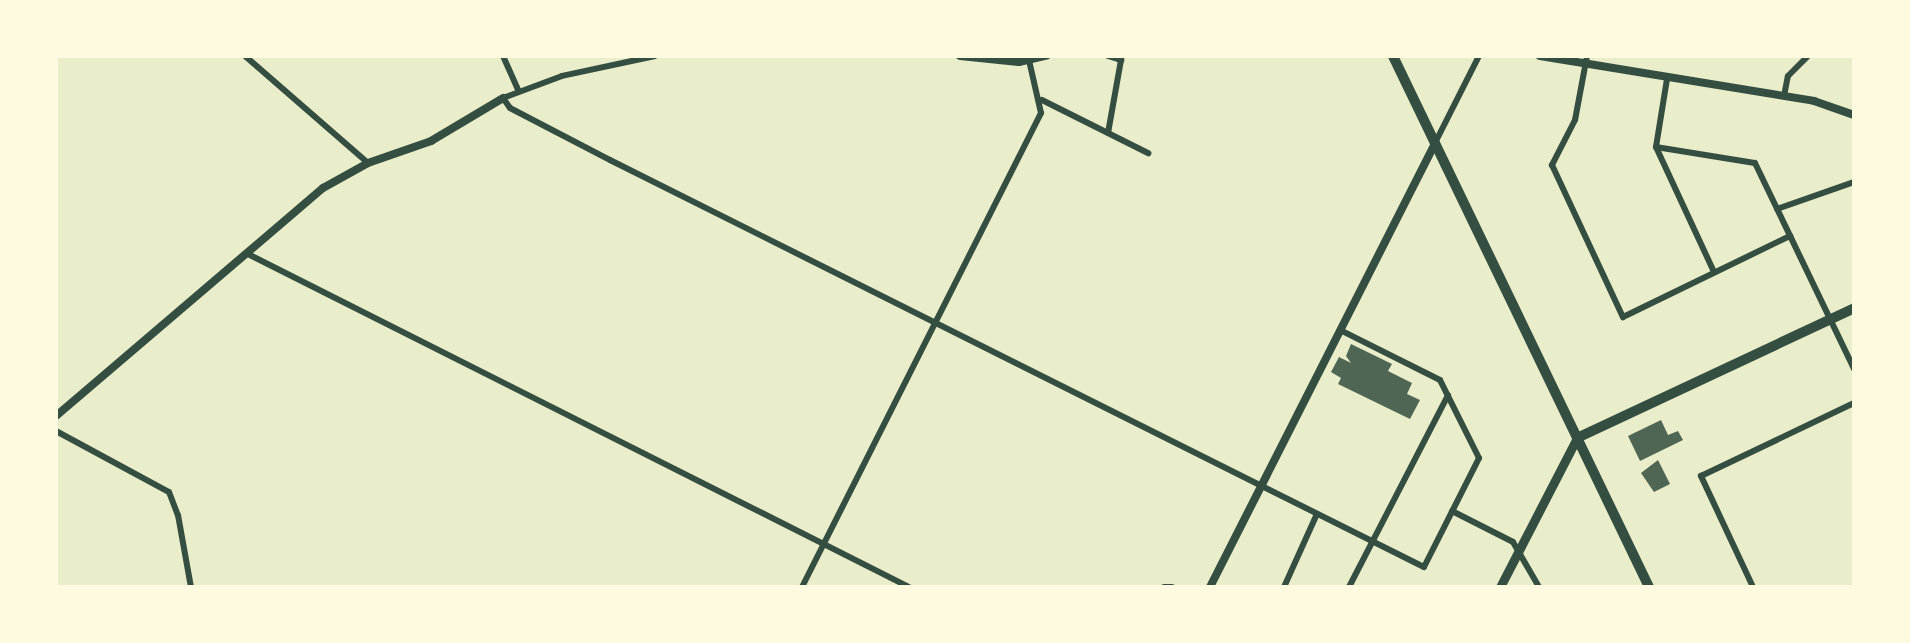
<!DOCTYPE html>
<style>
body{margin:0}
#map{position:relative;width:1910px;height:643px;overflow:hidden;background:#e9edc9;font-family:"IBM Plex Serif",serif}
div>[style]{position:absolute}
.building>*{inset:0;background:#4f6655}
.minor>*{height:6px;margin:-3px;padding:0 3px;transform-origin:3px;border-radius:3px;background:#344e41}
.tertiary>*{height:8px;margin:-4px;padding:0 4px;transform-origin:4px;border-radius:4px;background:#344e41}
.secondary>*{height:9px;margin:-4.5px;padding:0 4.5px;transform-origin:4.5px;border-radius:4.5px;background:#344e41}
.primary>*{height:10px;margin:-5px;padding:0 5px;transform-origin:5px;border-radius:5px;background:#344e41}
span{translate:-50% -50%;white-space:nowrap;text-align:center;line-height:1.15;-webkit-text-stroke:7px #fefae0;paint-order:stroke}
.frame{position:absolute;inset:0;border:58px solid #fefae0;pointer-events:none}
</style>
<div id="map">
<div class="building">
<i style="clip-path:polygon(1351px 344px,1392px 364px,1388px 371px,1412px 383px,1407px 394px,1420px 400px,1410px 419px,1338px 384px,1341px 378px,1331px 372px,1339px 357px,1351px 363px,1346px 356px)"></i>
<i style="clip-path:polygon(1661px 420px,1668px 435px,1678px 431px,1683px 440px,1640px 461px,1628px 436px)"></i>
<i style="clip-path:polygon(1658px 460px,1670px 484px,1654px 492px,1641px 473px)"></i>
</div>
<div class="minor">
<i style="left:245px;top:56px;width:163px;rotate:41deg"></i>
<i style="left:503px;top:56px;width:37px;rotate:66deg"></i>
<i style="left:655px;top:56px;width:95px;rotate:167.9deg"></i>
<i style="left:562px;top:76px;width:63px;rotate:159.6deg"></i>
<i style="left:503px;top:98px;width:12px;rotate:55deg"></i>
<i style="left:510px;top:108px;width:113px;rotate:27.5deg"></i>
<i style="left:610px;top:160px;width:910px;rotate:26.57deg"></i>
<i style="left:1424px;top:567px;width:122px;rotate:-63.2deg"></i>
<i style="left:1479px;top:458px;width:87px;rotate:-116.6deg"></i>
<i style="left:1440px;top:380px;width:112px;rotate:-153.4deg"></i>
<i style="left:1108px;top:56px;width:14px;rotate:17deg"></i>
<i style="left:1121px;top:60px;width:74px;rotate:100.1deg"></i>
<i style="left:1587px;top:56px;width:65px;rotate:100.6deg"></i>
<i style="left:1575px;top:120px;width:51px;rotate:117.1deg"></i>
<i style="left:1552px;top:165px;width:168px;rotate:65deg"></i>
<i style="left:1623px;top:317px;width:186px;rotate:-25.9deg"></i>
<i style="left:1667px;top:79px;width:69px;rotate:99.2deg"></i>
<i style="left:1656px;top:147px;width:138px;rotate:65.1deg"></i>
<i style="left:1784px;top:96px;width:20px;rotate:-79deg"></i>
<i style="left:1788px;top:76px;width:28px;rotate:-45deg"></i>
<i style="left:1042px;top:100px;width:119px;rotate:26.6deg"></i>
<i style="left:1435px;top:143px;width:97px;rotate:-63.2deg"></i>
<i style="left:1656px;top:147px;width:100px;rotate:9.2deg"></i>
<i style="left:1755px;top:163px;width:229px;rotate:64.3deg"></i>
<i style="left:1777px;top:209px;width:82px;rotate:-19.3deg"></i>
<i style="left:246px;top:253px;width:742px;rotate:26.74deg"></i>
<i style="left:56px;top:431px;width:128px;rotate:28.4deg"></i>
<i style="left:169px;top:492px;width:25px;rotate:69deg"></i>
<i style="left:178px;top:515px;width:73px;rotate:79.8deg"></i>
<i style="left:1452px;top:511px;width:68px;rotate:26.9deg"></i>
<i style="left:1513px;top:542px;width:52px;rotate:60deg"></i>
<i style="left:802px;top:587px;width:531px;rotate:-63.24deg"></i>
<i style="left:1041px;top:113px;width:54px;rotate:-102.8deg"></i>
<i style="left:1164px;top:587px;width:8px"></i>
<i style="left:1284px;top:587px;width:80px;rotate:-65.7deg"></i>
<i style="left:1349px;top:587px;width:216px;rotate:-62.7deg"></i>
<i style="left:1753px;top:587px;width:123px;rotate:-115.1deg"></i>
<i style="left:1701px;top:476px;width:170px;rotate:-25.5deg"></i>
</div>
<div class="tertiary">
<i style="left:960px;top:56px;width:59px;rotate:5.8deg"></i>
<i style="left:1019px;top:62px;width:28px;rotate:-13deg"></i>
<i style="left:1540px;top:56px;width:278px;rotate:9.3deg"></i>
<i style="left:1814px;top:101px;width:42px;rotate:19.3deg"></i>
<i style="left:56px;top:416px;width:351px;rotate:-40.5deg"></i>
<i style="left:323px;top:188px;width:51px;rotate:-29.1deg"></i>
<i style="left:368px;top:163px;width:67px;rotate:-19.2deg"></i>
<i style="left:431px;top:141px;width:84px;rotate:-30.8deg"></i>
<i style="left:1210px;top:587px;width:498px;rotate:-63.1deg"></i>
</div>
<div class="secondary">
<i style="left:1500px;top:587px;width:168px;rotate:-62.7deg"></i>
</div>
<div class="primary">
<i style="left:1393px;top:56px;width:589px;rotate:64.26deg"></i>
<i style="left:1577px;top:438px;width:306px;rotate:-25.1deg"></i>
</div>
<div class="frame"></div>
</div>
